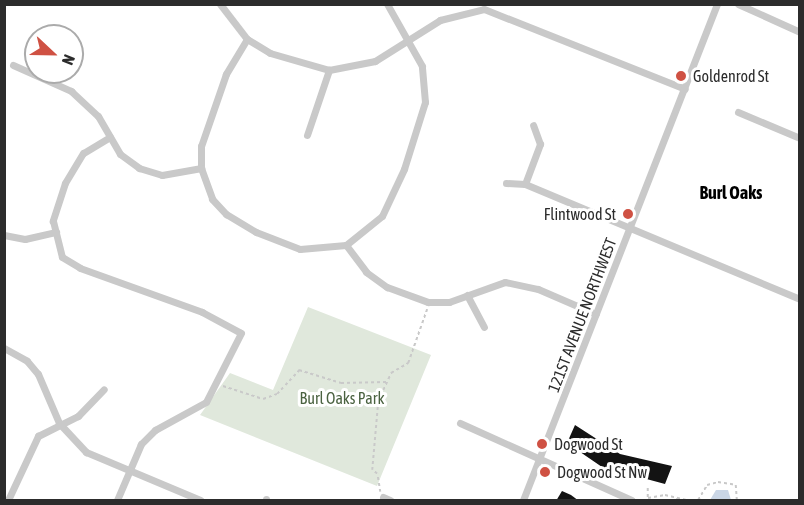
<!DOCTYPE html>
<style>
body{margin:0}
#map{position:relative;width:804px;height:505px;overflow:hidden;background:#fff;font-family:"Asap Condensed",sans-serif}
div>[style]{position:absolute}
.green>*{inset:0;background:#e0e8dc}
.water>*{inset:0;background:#cad6e6}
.building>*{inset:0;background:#131313}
.path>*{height:1.5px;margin-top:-0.75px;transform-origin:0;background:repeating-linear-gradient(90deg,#c9c9c9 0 3px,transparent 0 6px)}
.minor>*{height:7px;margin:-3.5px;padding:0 3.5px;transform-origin:3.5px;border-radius:3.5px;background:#c9c9c9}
.dots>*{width:16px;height:16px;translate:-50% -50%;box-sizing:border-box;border:3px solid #fff;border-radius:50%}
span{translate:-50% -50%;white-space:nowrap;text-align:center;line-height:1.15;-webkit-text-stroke:6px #fff;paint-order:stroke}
.poi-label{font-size:16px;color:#2c2c2c}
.left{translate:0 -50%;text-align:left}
.right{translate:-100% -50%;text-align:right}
.street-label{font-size:16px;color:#2c2c2c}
.park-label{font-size:16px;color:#4a6240}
.neighbourhood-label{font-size:18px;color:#000;font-weight:700}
.frame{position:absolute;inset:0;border:6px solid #2c2c2c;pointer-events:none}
.north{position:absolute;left:24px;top:24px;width:60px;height:60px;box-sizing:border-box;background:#fff;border:2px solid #ababab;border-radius:50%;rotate:112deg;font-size:16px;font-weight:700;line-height:24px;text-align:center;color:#2c2c2c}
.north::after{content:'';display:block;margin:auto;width:21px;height:27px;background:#cf5143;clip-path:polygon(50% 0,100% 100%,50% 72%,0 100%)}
</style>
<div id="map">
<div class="green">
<i style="clip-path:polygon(308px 307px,431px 355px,377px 486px,200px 415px,230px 373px,273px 390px)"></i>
</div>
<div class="water">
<i style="clip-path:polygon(716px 490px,728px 490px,731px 500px,710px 500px)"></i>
</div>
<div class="building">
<i style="clip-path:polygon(575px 425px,620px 454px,672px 466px,665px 484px,602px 467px,567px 443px)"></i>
<i style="clip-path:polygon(562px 491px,571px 495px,579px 501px,556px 501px)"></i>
</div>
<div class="path">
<i style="left:223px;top:386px;width:42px;rotate:18deg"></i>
<i style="left:263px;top:399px;width:15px;rotate:-20deg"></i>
<i style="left:277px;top:394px;width:33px;rotate:-47deg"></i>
<i style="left:299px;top:370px;width:44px;rotate:17.2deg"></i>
<i style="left:341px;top:383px;width:45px;rotate:-1.3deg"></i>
<i style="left:648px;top:488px;width:10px;rotate:90deg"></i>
<i style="left:648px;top:498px;width:17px;rotate:-10deg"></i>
<i style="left:665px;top:495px;width:23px;rotate:13deg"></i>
<i style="left:380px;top:492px;width:18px;rotate:-99deg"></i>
<i style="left:377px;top:474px;width:6px;rotate:-141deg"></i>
<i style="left:372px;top:470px;width:69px;rotate:-85deg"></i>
<i style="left:378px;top:401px;width:31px;rotate:-65deg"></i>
<i style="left:391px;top:373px;width:20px;rotate:-30deg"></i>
<i style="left:408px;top:363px;width:57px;rotate:-70.6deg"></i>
<i style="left:698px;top:500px;width:17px;rotate:-59deg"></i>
<i style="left:707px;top:485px;width:11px;rotate:-15deg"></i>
<i style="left:718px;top:482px;width:18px;rotate:9deg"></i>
<i style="left:736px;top:485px;width:15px;rotate:86deg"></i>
</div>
<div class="minor">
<i style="left:220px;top:4px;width:44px;rotate:52.4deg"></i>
<i style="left:247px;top:39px;width:27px;rotate:31deg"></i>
<i style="left:270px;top:53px;width:61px;rotate:16.1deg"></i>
<i style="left:329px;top:70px;width:47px;rotate:-11.1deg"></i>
<i style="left:375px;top:61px;width:77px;rotate:-32.2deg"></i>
<i style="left:440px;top:20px;width:45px;rotate:-14deg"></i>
<i style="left:484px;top:9px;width:216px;rotate:21.7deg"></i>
<i style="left:738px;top:4px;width:68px;rotate:24.3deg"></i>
<i style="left:247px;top:39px;width:41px;rotate:121deg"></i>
<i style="left:226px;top:74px;width:76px;rotate:109.1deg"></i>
<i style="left:201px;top:146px;width:22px;rotate:90deg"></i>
<i style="left:201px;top:168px;width:33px;rotate:70deg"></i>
<i style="left:212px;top:199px;width:21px;rotate:47deg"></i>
<i style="left:226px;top:214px;width:35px;rotate:31deg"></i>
<i style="left:256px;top:232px;width:47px;rotate:21.1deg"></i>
<i style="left:300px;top:249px;width:46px;rotate:-5deg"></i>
<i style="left:346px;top:245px;width:46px;rotate:-38.9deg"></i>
<i style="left:382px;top:216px;width:52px;rotate:-64.9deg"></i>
<i style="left:404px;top:169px;width:70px;rotate:-72.6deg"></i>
<i style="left:425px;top:102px;width:36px;rotate:-95deg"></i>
<i style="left:422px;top:66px;width:71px;rotate:-119.4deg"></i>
<i style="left:13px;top:65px;width:64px;rotate:24.1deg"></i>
<i style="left:71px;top:91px;width:37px;rotate:43deg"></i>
<i style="left:98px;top:116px;width:44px;rotate:59.9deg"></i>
<i style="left:120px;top:154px;width:24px;rotate:36deg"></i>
<i style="left:139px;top:168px;width:24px;rotate:17deg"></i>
<i style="left:162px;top:175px;width:40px;rotate:-10deg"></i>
<i style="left:738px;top:112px;width:67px;rotate:22.8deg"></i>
<i style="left:307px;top:135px;width:69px;rotate:-71.3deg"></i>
<i style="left:110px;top:137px;width:31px;rotate:149deg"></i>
<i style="left:83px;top:153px;width:35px;rotate:121deg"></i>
<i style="left:65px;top:183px;width:40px;rotate:108deg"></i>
<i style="left:53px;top:221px;width:37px;rotate:76deg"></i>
<i style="left:62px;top:257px;width:21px;rotate:31deg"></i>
<i style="left:80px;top:268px;width:130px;rotate:19.8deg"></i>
<i style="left:202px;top:312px;width:44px;rotate:28.3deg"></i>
<i style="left:241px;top:333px;width:77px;rotate:116.9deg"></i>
<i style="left:206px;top:402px;width:58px;rotate:151.2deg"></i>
<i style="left:155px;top:430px;width:20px;rotate:135deg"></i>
<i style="left:141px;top:444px;width:61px;rotate:113.2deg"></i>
<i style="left:506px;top:183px;width:19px;rotate:3deg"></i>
<i style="left:525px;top:184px;width:298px;rotate:22.7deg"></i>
<i style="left:525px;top:184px;width:43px;rotate:-69.4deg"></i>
<i style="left:540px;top:144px;width:20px;rotate:-110deg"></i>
<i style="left:4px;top:235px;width:21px;rotate:11deg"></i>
<i style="left:25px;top:239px;width:32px;rotate:-13deg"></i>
<i style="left:346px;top:245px;width:34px;rotate:53deg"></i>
<i style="left:366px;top:272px;width:26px;rotate:36deg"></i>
<i style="left:387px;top:287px;width:44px;rotate:20.1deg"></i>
<i style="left:428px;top:302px;width:21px"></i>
<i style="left:449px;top:302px;width:59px;rotate:-19.7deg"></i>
<i style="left:505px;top:282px;width:34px;rotate:12deg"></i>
<i style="left:538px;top:289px;width:63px;rotate:23.3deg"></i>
<i style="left:467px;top:295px;width:36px;rotate:62deg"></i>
<i style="left:4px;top:348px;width:26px;rotate:29deg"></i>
<i style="left:27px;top:361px;width:17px;rotate:50deg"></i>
<i style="left:38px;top:374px;width:53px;rotate:66.8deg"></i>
<i style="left:59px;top:423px;width:40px;rotate:47deg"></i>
<i style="left:86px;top:452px;width:124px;rotate:22.8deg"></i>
<i style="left:460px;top:423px;width:188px;rotate:24.2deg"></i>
<i style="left:383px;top:497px;width:8px;rotate:23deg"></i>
<i style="left:8px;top:500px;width:71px;rotate:-64.9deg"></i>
<i style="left:38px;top:436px;width:45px;rotate:-26.6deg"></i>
<i style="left:78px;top:416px;width:37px;rotate:-46deg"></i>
<i style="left:266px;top:500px;width:1px;rotate:-90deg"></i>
<i style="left:523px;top:500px;width:533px;rotate:-68.64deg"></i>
</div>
<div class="dots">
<i style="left:681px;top:76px;background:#cf5143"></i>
<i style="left:628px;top:214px;background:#cf5143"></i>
<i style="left:542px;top:444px;background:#cf5143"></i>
<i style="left:545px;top:472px;background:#cf5143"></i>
</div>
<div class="poi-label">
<span class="left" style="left:693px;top:76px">Goldenrod St</span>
<span class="right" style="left:616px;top:214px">Flintwood St</span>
<span class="left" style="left:554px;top:444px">Dogwood St</span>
<span class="left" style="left:557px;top:472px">Dogwood St Nw</span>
</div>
<div class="street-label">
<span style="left:582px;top:315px;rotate:-69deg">121ST AVENUE NORTHWEST</span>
</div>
<div class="park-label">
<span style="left:342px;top:398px">Burl Oaks Park</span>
</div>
<div class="neighbourhood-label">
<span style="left:731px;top:193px">Burl Oaks</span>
</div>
<div class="frame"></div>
<div class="north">N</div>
</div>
